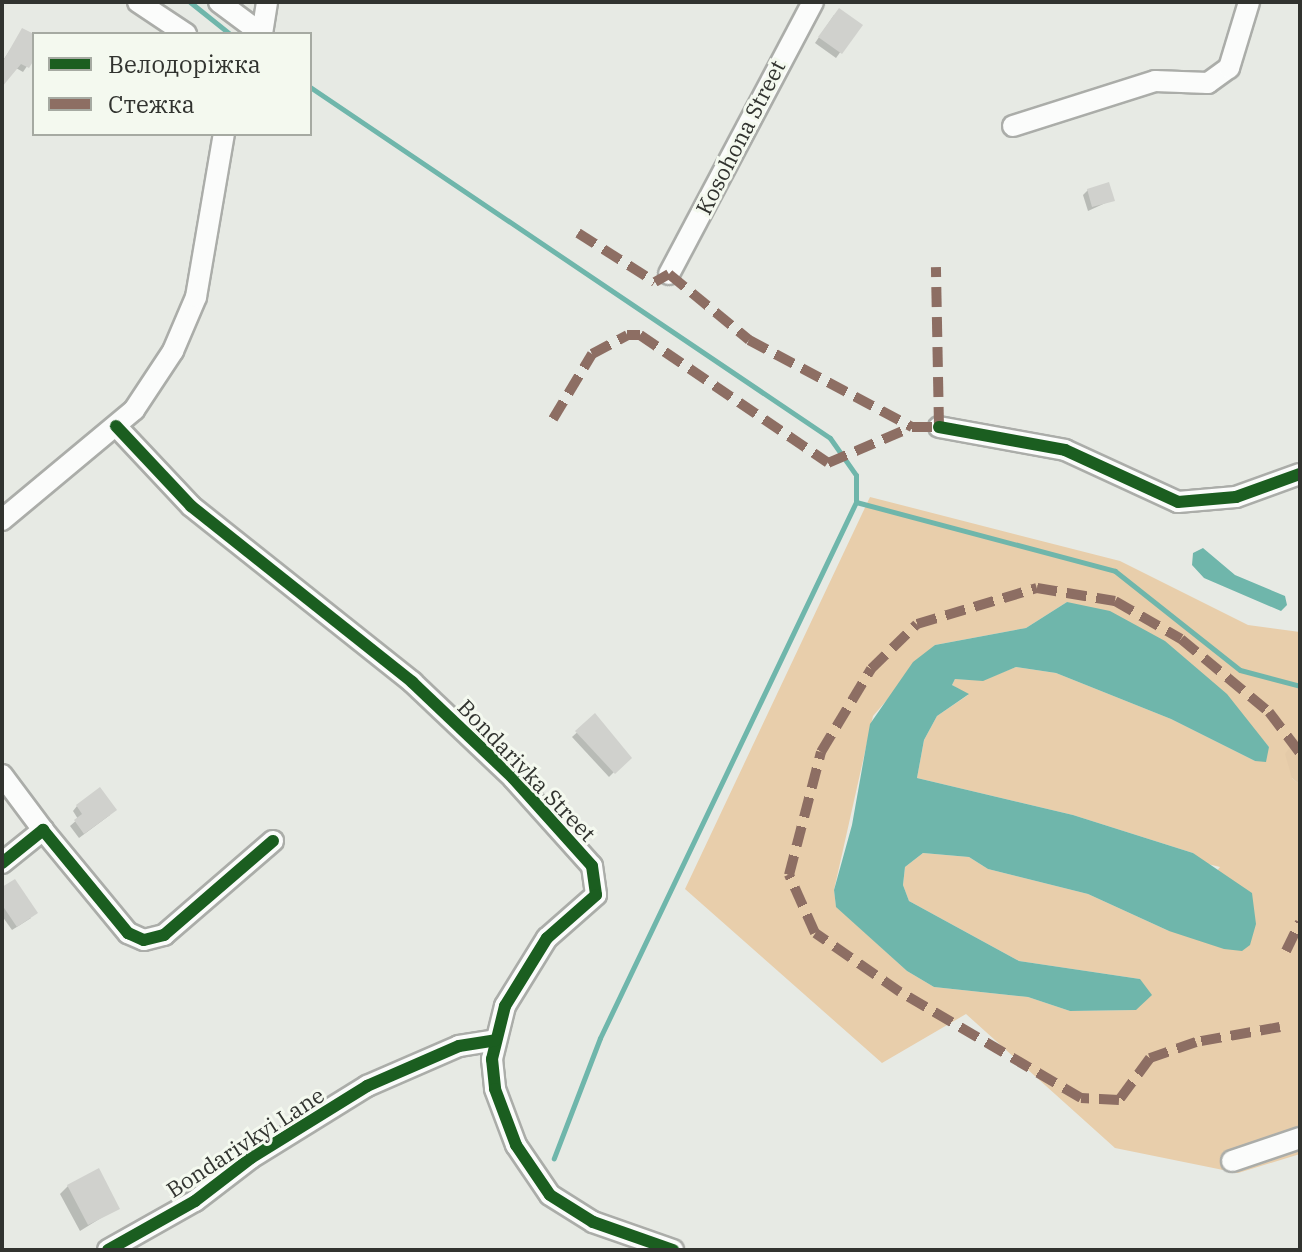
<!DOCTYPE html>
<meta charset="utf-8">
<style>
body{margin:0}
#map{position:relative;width:1302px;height:1252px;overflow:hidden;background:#e7eae4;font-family:"IBM Plex Serif",serif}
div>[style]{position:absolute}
.green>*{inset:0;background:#e8ceab}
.forest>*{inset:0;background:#e4caa8}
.water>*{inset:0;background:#6fb6ab}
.shadow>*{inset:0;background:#0003}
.stream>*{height:5px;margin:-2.5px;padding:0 2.5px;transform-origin:2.5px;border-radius:2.5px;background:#6fb6ab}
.building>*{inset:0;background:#d0d1cd}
.roads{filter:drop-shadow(2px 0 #abada9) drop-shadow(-2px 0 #abada9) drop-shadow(0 2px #abada9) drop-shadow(0 -2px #abada9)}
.minor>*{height:20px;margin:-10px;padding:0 10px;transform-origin:10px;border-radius:10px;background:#fbfcfb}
.quiet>*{height:10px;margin-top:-5px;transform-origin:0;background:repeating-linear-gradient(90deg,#8d6e63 0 20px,transparent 0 30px)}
.cycleway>*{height:12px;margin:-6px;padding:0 6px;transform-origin:6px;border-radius:6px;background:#1b5e20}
span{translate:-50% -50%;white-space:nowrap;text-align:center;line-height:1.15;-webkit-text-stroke:6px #f4f9ef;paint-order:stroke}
.street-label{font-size:22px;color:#31332f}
.frame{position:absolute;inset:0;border:4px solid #31332f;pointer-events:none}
.legend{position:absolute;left:32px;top:32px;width:280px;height:104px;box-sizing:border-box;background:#f4f9ef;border:2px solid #a6aaa2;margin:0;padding:10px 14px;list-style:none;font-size:24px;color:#31332f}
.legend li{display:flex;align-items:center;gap:16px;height:40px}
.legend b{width:40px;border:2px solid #a6aaa2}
</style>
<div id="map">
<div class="green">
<i style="clip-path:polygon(evenodd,870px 497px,1120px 561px,1248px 625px,1300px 632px,1300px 739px,1292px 778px,1300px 785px,1300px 1154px,1238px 1173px,1115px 1148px,966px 1014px,882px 1063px,685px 889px,870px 497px,1067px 602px,1251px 726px,1269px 747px,1255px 761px,1171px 719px,1056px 673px,1016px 667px,983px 680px,955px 679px,952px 685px,968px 695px,937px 716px,924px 740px,917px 778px,1073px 815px,1193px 853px,1204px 863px,1220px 867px,1169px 931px,1088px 894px,988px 869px,969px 857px,923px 853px,905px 867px,903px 885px,909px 901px,1019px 961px,1140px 979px,1136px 1010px,1070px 1011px,1028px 997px,934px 987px,907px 971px,836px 906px,834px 890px,873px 716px,935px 645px,1026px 628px,1067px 602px)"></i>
</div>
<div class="forest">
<i style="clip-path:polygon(1296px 739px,1300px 739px,1300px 785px,1292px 778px,1285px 754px)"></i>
</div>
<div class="water">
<i style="clip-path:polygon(1203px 548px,1235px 575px,1285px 596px,1287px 605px,1281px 611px,1204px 578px,1192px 565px,1193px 553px)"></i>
<i style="clip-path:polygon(1067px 602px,1110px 611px,1165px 641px,1227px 694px,1269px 747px,1266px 762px,1255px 761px,1171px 719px,1056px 673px,1016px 667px,983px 681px,955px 679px,952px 685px,969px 694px,937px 716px,924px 740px,917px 778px,1073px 815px,1193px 853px,1252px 893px,1256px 924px,1250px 945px,1242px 951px,1224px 949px,1169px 931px,1088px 894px,988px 869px,969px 857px,923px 853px,905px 867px,903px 885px,909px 901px,1019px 961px,1140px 979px,1152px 995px,1136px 1010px,1070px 1011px,1028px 997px,934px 987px,907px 971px,836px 907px,834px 890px,852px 825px,870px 724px,913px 662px,935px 645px,1026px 628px)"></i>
</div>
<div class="shadow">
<i style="clip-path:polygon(834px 15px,860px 25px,836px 58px,815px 43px)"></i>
<i style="clip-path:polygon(23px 30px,34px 36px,34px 56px,23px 72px,16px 68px,2px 83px,2px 62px)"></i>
<i style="clip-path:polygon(1088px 190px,1112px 200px,1088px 211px,1083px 195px)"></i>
<i style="clip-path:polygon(595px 716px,629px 757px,609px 777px,572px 737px)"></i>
<i style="clip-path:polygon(77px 806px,110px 815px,79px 838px,70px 826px,78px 819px,73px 811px)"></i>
<i style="clip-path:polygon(2px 890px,31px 918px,12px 930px,2px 916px)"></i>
<i style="clip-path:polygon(68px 1186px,117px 1208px,80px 1231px,60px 1194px)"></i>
</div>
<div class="stream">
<i style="left:190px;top:2px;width:51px;rotate:38.7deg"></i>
<i style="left:310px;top:87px;width:627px;rotate:34.02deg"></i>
<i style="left:830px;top:438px;width:45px;rotate:54.9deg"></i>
<i style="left:856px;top:475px;width:27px;rotate:90deg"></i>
<i style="left:856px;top:502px;width:594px;rotate:115.53deg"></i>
<i style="left:600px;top:1038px;width:129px;rotate:111deg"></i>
<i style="left:856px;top:502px;width:268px;rotate:14.9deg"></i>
<i style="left:1115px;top:571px;width:159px;rotate:38.4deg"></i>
<i style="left:1240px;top:670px;width:62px;rotate:14.9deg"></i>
</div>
<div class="building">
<i style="clip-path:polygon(839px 8px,863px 25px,842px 54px,818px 37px)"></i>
<i style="clip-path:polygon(22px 28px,34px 34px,34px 60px,29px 68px,21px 64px,2px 87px,2px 63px)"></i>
<i style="clip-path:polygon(1109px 182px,1115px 201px,1092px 207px,1087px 189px)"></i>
<i style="clip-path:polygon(595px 713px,632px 758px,615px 774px,575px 731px)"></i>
<i style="clip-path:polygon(100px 787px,117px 810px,84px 834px,74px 820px,82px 814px,76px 805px)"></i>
<i style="clip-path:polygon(15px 879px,38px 913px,17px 927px,2px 905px,2px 887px)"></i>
<i style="clip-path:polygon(99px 1168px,120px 1209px,88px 1225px,67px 1185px)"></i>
</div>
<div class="roads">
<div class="minor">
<i style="left:138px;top:2px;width:58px;rotate:33.7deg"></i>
<i style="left:219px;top:2px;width:54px;rotate:36.7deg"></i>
<i style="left:262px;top:34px;width:32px;rotate:-81deg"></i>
<i style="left:1013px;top:126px;width:149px;rotate:-17.6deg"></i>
<i style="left:1155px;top:81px;width:53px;rotate:2.2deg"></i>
<i style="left:1208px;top:83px;width:26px;rotate:-36deg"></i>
<i style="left:1229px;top:68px;width:69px;rotate:-73.1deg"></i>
<i style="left:669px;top:274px;width:308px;rotate:-62.1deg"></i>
<i style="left:116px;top:426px;width:110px;rotate:46.8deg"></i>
<i style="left:191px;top:506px;width:283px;rotate:38.5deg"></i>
<i style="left:412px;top:682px;width:139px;rotate:43.5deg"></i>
<i style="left:513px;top:778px;width:118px;rotate:48.1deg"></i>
<i style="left:592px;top:866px;width:29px;rotate:82deg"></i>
<i style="left:596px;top:895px;width:65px;rotate:138.7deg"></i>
<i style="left:547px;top:938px;width:80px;rotate:121.7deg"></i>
<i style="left:505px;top:1006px;width:55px;rotate:103.8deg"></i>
<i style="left:492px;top:1059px;width:30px;rotate:84deg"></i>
<i style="left:495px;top:1089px;width:60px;rotate:69.4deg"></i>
<i style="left:516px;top:1145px;width:60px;rotate:55.8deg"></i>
<i style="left:550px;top:1195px;width:51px;rotate:32.1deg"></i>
<i style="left:593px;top:1222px;width:85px;rotate:19.3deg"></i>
<i style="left:939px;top:427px;width:128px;rotate:10.3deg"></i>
<i style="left:1065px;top:450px;width:124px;rotate:24.7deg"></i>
<i style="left:1178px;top:502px;width:58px;rotate:-4.9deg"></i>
<i style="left:1236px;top:497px;width:68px;rotate:-19.8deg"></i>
<i style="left:2px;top:520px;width:172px;rotate:-39.8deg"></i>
<i style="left:134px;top:410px;width:71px;rotate:-56.5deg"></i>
<i style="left:173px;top:351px;width:59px;rotate:-66.9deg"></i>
<i style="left:196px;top:297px;width:165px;rotate:-80.3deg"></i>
<i style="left:2px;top:775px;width:69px;rotate:53.3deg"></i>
<i style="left:2px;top:863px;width:53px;rotate:-38.8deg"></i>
<i style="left:43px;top:830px;width:134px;rotate:50.5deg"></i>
<i style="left:128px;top:933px;width:17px;rotate:24deg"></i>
<i style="left:144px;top:940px;width:21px;rotate:-14deg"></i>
<i style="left:164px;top:935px;width:144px;rotate:-40.8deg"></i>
<i style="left:1232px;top:1161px;width:72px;rotate:-18.7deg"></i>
<i style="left:108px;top:1250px;width:100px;rotate:-29.4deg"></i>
<i style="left:195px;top:1201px;width:71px;rotate:-37.5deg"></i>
<i style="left:251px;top:1158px;width:137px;rotate:-31.8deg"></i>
<i style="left:367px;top:1086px;width:100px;rotate:-23.5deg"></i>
<i style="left:459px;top:1046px;width:37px;rotate:-9deg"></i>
</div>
</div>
<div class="quiet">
<i style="left:578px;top:233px;width:91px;rotate:32.5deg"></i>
<i style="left:655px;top:282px;width:16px;rotate:-30deg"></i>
<i style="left:669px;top:274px;width:104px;rotate:39.5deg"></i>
<i style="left:749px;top:340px;width:185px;rotate:28.1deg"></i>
<i style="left:912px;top:427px;width:27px"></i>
<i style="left:939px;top:427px;width:160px;rotate:-91.1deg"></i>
<i style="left:553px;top:419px;width:76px;rotate:-59deg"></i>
<i style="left:592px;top:354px;width:40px;rotate:-28deg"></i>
<i style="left:627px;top:335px;width:13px"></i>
<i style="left:640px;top:335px;width:227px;rotate:34.2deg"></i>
<i style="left:828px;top:463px;width:91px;rotate:-23.2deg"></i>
<i style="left:1286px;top:951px;width:32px;rotate:-64deg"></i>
<i style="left:1280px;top:1027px;width:85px;rotate:169.9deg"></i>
<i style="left:1196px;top:1042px;width:49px;rotate:160.8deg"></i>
<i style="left:1150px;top:1058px;width:52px;rotate:126.4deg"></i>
<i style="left:1119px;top:1100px;width:38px;rotate:-177deg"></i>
<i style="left:1081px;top:1098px;width:210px;rotate:-149.6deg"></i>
<i style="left:900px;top:992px;width:103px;rotate:-145.2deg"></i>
<i style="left:815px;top:933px;width:64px;rotate:-114.1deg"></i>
<i style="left:789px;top:875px;width:127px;rotate:-75.4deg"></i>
<i style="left:821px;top:752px;width:97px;rotate:-58.9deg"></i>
<i style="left:871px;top:669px;width:64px;rotate:-44.4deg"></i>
<i style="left:917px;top:624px;width:125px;rotate:-16.7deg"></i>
<i style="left:1037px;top:588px;width:79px;rotate:9.5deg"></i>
<i style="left:1115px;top:601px;width:76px;rotate:29.9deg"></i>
<i style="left:1181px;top:639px;width:114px;rotate:39.7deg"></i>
<i style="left:1269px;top:712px;width:51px;rotate:52.9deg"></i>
</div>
<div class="cycleway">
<i style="left:116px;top:426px;width:110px;rotate:46.8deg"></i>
<i style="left:191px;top:506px;width:283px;rotate:38.5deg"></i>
<i style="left:412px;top:682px;width:139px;rotate:43.5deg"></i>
<i style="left:513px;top:778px;width:118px;rotate:48.1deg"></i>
<i style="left:592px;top:866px;width:29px;rotate:82deg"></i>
<i style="left:596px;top:895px;width:65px;rotate:138.7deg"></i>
<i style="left:547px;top:938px;width:80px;rotate:121.7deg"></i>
<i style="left:505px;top:1006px;width:55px;rotate:103.8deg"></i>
<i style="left:492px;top:1059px;width:30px;rotate:84deg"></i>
<i style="left:495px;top:1089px;width:60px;rotate:69.4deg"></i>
<i style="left:516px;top:1145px;width:60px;rotate:55.8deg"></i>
<i style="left:550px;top:1195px;width:51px;rotate:32.1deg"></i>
<i style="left:593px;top:1222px;width:85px;rotate:19.3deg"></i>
<i style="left:939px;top:427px;width:128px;rotate:10.3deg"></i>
<i style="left:1065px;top:450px;width:124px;rotate:24.7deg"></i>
<i style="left:1178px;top:502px;width:58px;rotate:-4.9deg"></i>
<i style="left:1236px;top:497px;width:68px;rotate:-19.8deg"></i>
<i style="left:2px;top:863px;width:53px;rotate:-38.8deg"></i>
<i style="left:43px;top:830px;width:134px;rotate:50.5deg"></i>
<i style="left:128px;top:933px;width:17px;rotate:24deg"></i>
<i style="left:144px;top:940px;width:21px;rotate:-14deg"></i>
<i style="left:164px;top:935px;width:144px;rotate:-40.8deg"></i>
<i style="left:108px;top:1250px;width:100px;rotate:-29.4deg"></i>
<i style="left:195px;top:1201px;width:71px;rotate:-37.5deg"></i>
<i style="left:251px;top:1158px;width:137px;rotate:-31.8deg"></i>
<i style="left:367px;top:1086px;width:100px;rotate:-23.5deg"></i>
<i style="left:459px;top:1046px;width:37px;rotate:-9deg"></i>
</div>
<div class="street-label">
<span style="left:740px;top:137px;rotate:-63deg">Kosohona Street</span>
<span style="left:527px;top:770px;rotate:46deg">Bondarivka Street</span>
<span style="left:245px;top:1142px;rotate:-33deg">Bondarivkyi Lane</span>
</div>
<div class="frame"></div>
<ul class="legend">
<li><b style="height:10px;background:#1b5e20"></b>Велодоріжка</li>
<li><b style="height:10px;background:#8d6e63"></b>Стежка</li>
</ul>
</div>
